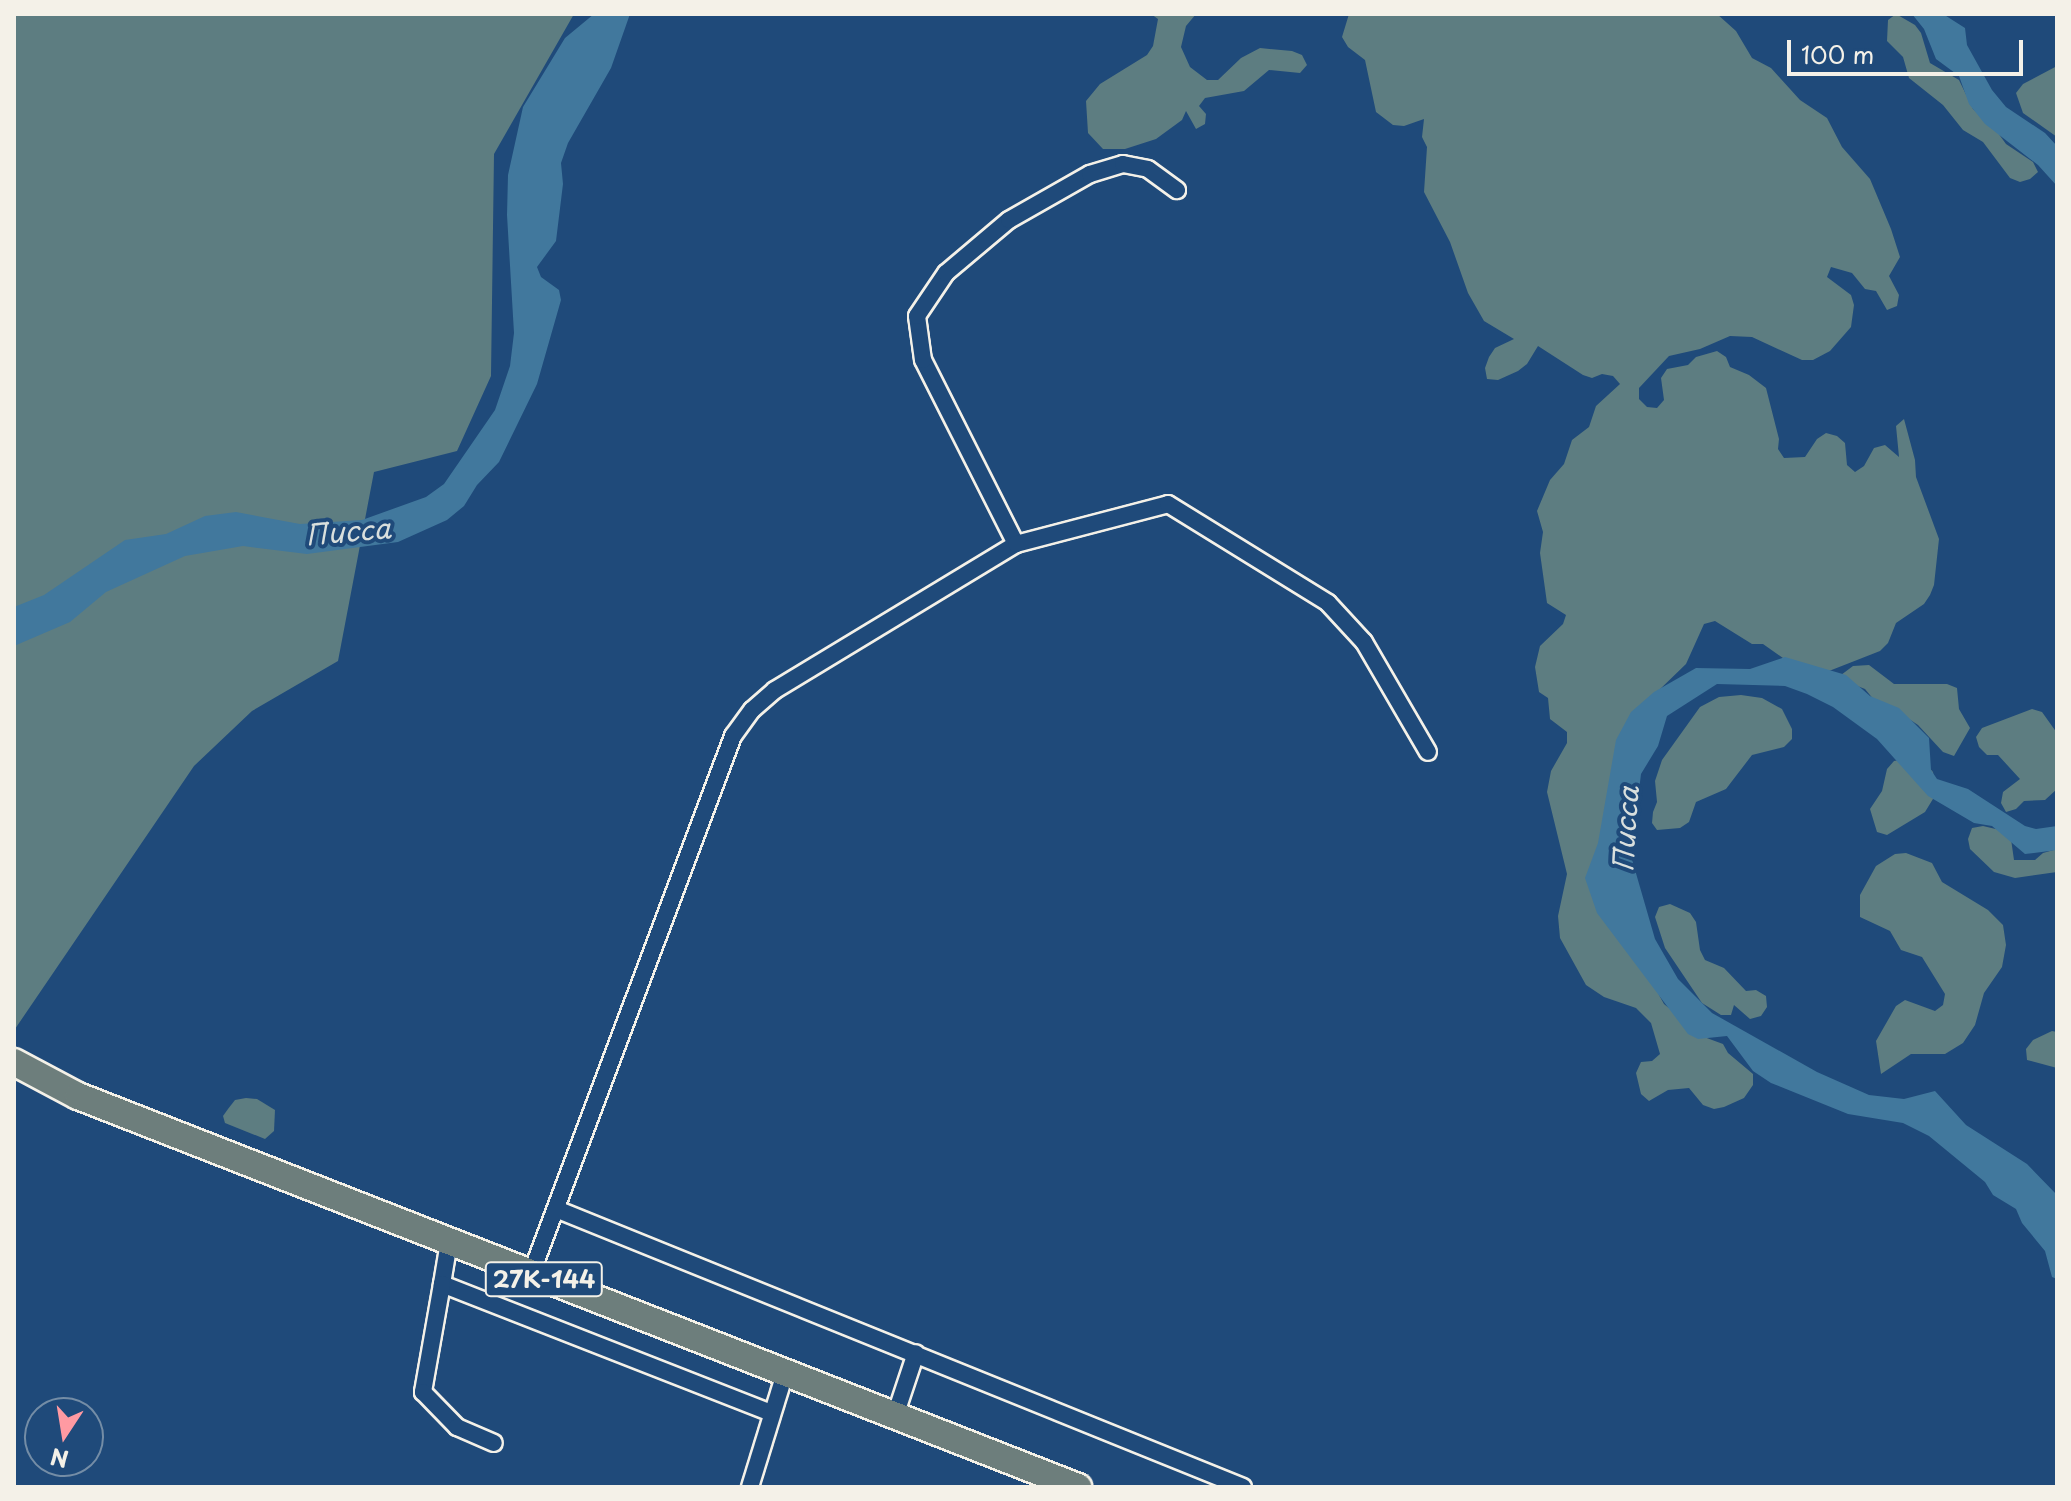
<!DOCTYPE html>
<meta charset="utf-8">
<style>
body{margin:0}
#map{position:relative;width:2071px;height:1501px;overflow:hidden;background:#1f4a7a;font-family:"Playpen Sans",sans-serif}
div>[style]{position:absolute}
.green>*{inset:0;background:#5d7d81}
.water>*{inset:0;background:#41789d}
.roads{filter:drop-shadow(2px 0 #f4f1e8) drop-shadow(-2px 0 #f4f1e8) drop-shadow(0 2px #f4f1e8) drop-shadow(0 -2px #f4f1e8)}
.street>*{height:16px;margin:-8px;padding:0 8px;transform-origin:8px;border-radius:8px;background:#1f4a7a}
.primary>*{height:26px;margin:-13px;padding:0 13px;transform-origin:13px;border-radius:13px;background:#6d7e7c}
span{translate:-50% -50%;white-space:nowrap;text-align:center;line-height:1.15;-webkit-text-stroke:8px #1f4a7a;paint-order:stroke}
.shield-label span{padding:2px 6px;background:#1f4a7a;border:2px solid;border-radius:6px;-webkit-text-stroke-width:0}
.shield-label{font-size:24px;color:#f4f1e8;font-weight:700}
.water-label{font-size:28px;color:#d9dfdd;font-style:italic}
.frame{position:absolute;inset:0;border:16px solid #f4f1e8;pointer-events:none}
.north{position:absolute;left:24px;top:1397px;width:80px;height:80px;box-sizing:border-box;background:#1f4a7a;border:2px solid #748da6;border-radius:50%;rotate:192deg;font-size:22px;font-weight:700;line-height:32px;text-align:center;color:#f4f1e8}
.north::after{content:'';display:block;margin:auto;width:28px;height:36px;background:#ff9aa2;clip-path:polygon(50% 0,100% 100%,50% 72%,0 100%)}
.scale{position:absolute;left:1787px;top:40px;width:236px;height:36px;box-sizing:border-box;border:4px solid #f4f1e8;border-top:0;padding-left:10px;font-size:24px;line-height:28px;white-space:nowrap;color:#f4f1e8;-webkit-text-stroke:6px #1f4a7a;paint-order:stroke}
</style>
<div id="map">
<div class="green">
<i style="clip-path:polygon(14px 14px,574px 14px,494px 154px,491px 376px,457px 451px,374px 472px,338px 661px,252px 711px,194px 766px,15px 1029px)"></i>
<i style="clip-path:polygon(1151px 14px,1196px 14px,1186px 26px,1181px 47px,1190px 67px,1207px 80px,1218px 80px,1241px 58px,1260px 48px,1292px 51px,1302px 55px,1307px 65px,1300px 73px,1269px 70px,1244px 91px,1205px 98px,1199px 106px,1206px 114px,1205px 124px,1196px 129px,1186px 111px,1182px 120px,1156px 139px,1125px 149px,1103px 149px,1088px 133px,1086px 101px,1100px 84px,1147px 55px,1153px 46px,1158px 19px)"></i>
<i style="clip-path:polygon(1349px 14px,1717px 14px,1736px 31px,1752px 58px,1771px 68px,1800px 100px,1827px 118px,1842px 147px,1870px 179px,1891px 229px,1900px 257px,1889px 276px,1899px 295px,1897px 306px,1887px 310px,1876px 291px,1865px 289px,1852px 273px,1831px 267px,1827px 277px,1851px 295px,1854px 305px,1851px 327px,1830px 351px,1813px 360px,1802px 360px,1752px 337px,1730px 336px,1700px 349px,1669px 356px,1639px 388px,1639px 399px,1647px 407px,1657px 408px,1664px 400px,1661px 378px,1667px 369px,1688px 365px,1696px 357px,1717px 351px,1726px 357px,1730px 367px,1749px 375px,1766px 388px,1779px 439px,1778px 449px,1784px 458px,1805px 457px,1817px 439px,1826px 433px,1837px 436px,1845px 443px,1847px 465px,1855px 472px,1864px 466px,1874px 448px,1885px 445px,1899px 457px,1896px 426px,1904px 419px,1915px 460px,1916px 477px,1939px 539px,1934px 585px,1930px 595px,1924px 604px,1896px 623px,1888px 643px,1880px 651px,1829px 671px,1790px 663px,1763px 644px,1752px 644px,1715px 621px,1704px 624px,1686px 664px,1655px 694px,1621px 822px,1659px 995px,1664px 1004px,1704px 1037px,1723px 1044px,1728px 1053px,1753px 1074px,1753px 1085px,1744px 1098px,1724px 1107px,1714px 1109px,1703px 1105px,1689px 1088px,1668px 1090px,1649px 1101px,1641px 1094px,1636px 1073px,1641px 1062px,1652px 1061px,1660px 1054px,1651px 1023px,1636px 1008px,1604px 997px,1586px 985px,1560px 938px,1558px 916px,1567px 874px,1547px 792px,1551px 771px,1567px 743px,1567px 732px,1550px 719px,1548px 698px,1539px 692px,1535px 667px,1540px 646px,1563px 624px,1566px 615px,1547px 603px,1540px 553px,1543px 532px,1537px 511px,1550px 480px,1564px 464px,1572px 440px,1589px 427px,1596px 406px,1620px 384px,1613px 376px,1602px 374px,1592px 378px,1583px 375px,1538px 346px,1527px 364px,1518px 371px,1498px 380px,1487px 379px,1485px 368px,1489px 357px,1495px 348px,1514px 339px,1484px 321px,1468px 293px,1450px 242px,1424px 192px,1427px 147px,1422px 137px,1424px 119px,1404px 126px,1393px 125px,1376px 112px,1365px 60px,1348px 47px,1342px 37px)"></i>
<i style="clip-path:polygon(1896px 14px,1915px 25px,1921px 33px,1930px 63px,1959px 80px,1973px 109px,1993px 126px,2006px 144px,2033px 162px,2038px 172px,2030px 179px,2020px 182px,2010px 178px,1983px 142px,1963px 130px,1943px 105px,1909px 78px,1903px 57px,1887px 41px,1888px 20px)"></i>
<i style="clip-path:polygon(2057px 66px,2057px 137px,2023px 113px,2016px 93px,2023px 84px)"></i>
<i style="clip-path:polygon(1869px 665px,1894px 684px,1947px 684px,1957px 688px,1959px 709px,1970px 728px,1954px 756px,1943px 752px,1918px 725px,1900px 713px,1879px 706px,1865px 689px,1837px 678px,1853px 666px)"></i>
<i style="clip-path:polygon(1741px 695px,1762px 698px,1782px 709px,1792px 729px,1792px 739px,1784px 747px,1752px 755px,1726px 789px,1696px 802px,1689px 822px,1680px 828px,1657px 830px,1652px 823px,1653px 812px,1657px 802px,1655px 781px,1662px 760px,1700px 707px,1719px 697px)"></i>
<i style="clip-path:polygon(2032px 709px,2042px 712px,2057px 733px,2057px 789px,2045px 800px,2024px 801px,2016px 809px,2006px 812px,2001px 803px,2003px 792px,2020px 779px,1998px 755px,1987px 755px,1979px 747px,1976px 737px,1982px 728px)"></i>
<i style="clip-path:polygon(1905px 759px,1926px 764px,1933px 772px,1936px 794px,1925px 812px,1887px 835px,1877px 832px,1870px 809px,1882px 791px,1887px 769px,1894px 761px)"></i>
<i style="clip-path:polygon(1983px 826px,2004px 831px,2011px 839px,2014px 860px,2035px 860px,2043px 853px,2057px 849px,2057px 872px,2015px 878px,1994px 872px,1970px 849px,1968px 839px,1972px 828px)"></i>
<i style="clip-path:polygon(1906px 853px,1932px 863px,1942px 882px,1988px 910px,2003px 925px,2006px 945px,2002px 967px,1984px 993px,1975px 1025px,1963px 1043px,1945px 1054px,1911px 1054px,1881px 1074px,1876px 1041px,1896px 1006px,1905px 1000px,1935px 1011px,1943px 1005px,1945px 994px,1922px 957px,1901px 950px,1890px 931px,1860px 917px,1860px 895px,1876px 866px,1895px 854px)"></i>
<i style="clip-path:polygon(1670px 904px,1690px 913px,1696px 922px,1700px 950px,1705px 960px,1724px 968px,1746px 991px,1756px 990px,1766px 996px,1767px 1007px,1761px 1016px,1750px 1019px,1734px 1005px,1731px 1015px,1721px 1015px,1702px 1003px,1665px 948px,1655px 917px,1659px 907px)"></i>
<i style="clip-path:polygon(2052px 1031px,2057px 1032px,2057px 1068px,2027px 1060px,2026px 1049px,2033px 1040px)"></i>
<i style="clip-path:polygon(246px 1098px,257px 1099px,275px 1110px,274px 1131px,265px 1139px,225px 1123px,223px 1116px,228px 1109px,235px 1100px)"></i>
</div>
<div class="water">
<i style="clip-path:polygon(594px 14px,630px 14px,611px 68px,568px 143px,561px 163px,563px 184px,556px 241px,537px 267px,541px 277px,559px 290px,561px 300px,537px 384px,499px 462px,477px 485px,464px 506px,447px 520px,398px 542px,307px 554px,243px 546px,185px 556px,106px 592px,70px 622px,14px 646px,14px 607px,44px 595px,125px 540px,166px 534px,205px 516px,236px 512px,300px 524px,362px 520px,426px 497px,444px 484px,495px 410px,510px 366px,514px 333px,507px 215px,508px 175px,523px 107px,565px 38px)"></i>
<i style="clip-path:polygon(1912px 14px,1943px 14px,1965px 28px,1967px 45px,1992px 90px,2006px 107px,2045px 133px,2057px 146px,2057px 186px,2038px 165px,1985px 124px,1969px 104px,1959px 76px,1936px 59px,1924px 29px)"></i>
<i style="clip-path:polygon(1785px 657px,1846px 675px,1870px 696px,1899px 708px,1929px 738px,1931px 770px,1937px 779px,1968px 789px,2025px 826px,2036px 829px,2057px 826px,2057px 850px,2025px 854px,1992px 826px,1974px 823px,1940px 803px,1928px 796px,1877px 739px,1833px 707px,1807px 694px,1785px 686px,1717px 684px,1667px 716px,1658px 746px,1641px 774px,1631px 856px,1655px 939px,1678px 979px,1712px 1013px,1817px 1072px,1869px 1095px,1904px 1099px,1935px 1091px,1966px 1125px,2027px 1164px,2057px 1195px,2057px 1279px,2052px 1277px,2045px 1251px,2022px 1223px,2016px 1209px,1993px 1195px,1985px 1182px,1929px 1136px,1903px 1123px,1848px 1114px,1771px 1083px,1753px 1071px,1727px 1036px,1698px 1039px,1688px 1034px,1597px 913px,1585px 878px,1598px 843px,1616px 740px,1631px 712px,1654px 692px,1696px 668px,1750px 669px)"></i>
</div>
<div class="roads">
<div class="street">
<i style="left:1016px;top:544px;width:206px;rotate:-116.8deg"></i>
<i style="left:923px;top:360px;width:44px;rotate:-97.8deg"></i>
<i style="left:917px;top:316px;width:52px;rotate:-56deg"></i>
<i style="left:946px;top:273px;width:82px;rotate:-40.1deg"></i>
<i style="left:1009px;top:220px;width:93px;rotate:-29.6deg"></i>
<i style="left:1090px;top:174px;width:34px;rotate:-17deg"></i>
<i style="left:1123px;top:164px;width:25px;rotate:11deg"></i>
<i style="left:1148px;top:169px;width:36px;rotate:36deg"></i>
<i style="left:556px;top:1209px;width:741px;rotate:22.03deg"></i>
<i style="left:449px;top:1242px;width:43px;rotate:99.5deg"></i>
<i style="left:442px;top:1284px;width:354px;rotate:21.4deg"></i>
<i style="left:531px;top:1274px;width:575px;rotate:-69.42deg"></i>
<i style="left:733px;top:736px;width:32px;rotate:-54deg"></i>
<i style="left:752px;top:710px;width:30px;rotate:-41deg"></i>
<i style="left:775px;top:690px;width:282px;rotate:-31.2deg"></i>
<i style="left:1016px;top:544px;width:157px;rotate:-14.7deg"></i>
<i style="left:1168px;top:504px;width:188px;rotate:31.7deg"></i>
<i style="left:1328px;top:603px;width:53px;rotate:47.3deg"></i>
<i style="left:1364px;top:642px;width:127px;rotate:59.8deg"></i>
<i style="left:442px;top:1284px;width:110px;rotate:100deg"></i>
<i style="left:423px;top:1392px;width:49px;rotate:45.8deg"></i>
<i style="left:457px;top:1427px;width:40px;rotate:23.4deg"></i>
<i style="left:895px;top:1416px;width:66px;rotate:-71.6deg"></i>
<i style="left:750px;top:1487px;width:119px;rotate:-72.9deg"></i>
</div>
<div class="primary">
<i style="left:14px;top:1062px;width:72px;rotate:28deg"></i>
<i style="left:78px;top:1096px;width:1074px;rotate:21.36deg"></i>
</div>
</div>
<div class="shield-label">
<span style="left:544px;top:1279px">27К-144</span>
</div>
<div class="water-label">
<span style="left:348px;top:531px;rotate:-5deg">Писса</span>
<span style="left:1625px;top:829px;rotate:-86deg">Писса</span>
</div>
<div class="frame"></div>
<div class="north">N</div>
<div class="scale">100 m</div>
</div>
